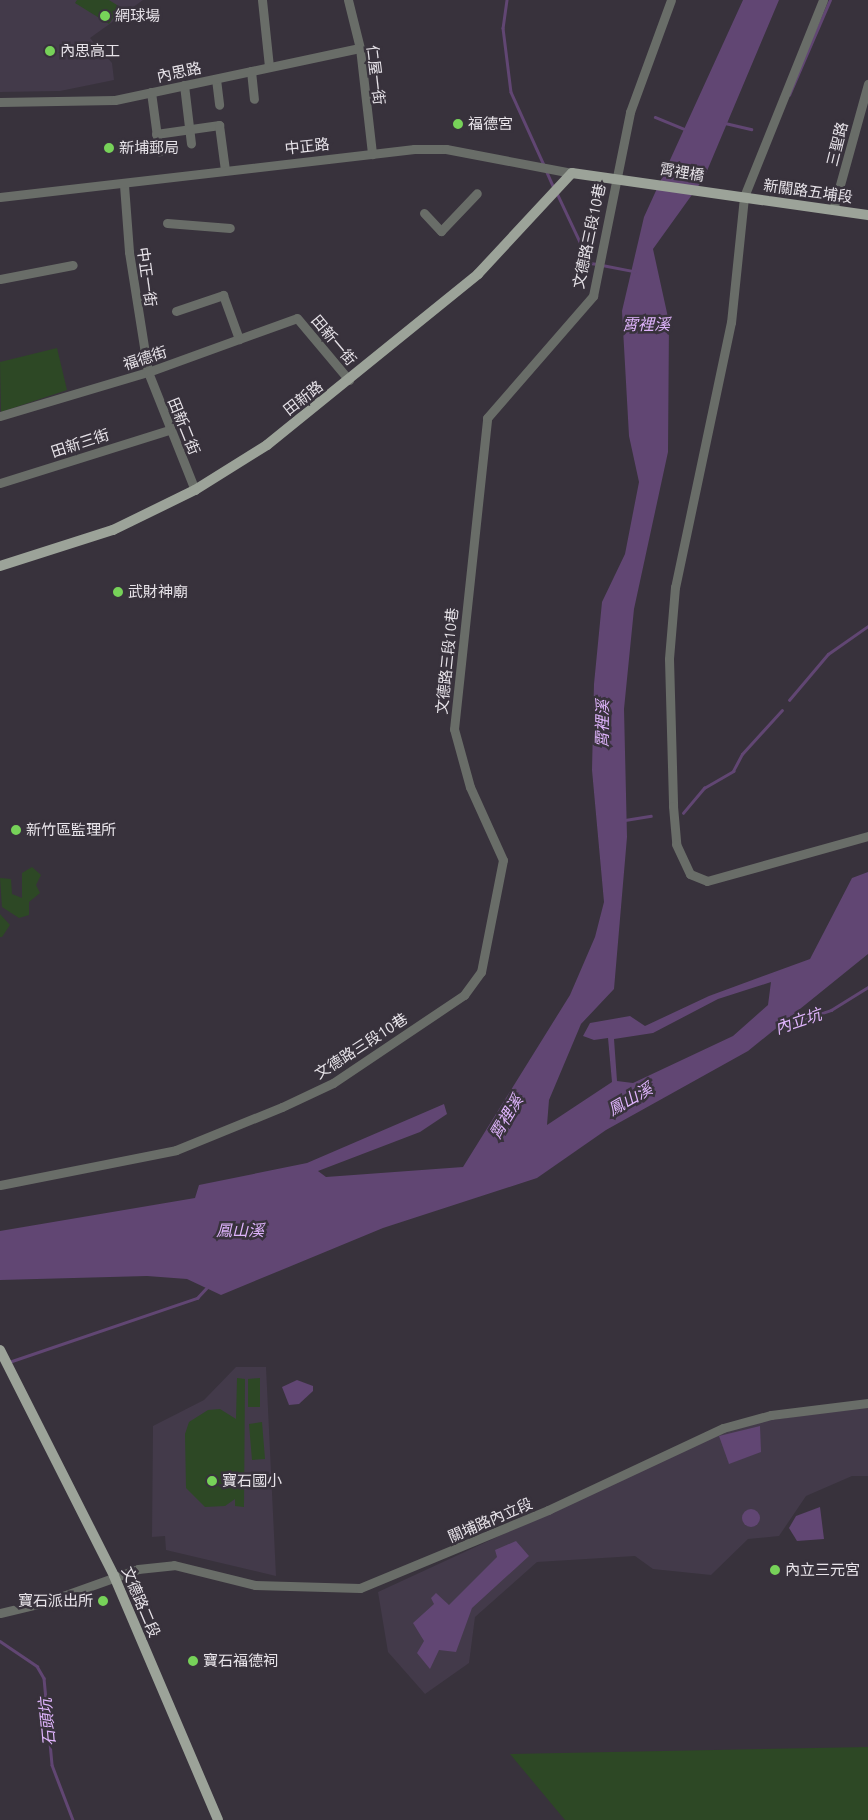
<!DOCTYPE html>
<meta charset="utf-8">
<style>
body{margin:0}
#map{position:relative;width:868px;height:1820px;overflow:hidden;background:#38323c;font-family:Ubuntu,"Noto Sans TC",sans-serif}
div>[style]{position:absolute}
.built>*{inset:0;background:#433a4a}
.green>*{inset:0;background:#2d4825}
.water>*{inset:0;background:#614673}
.round{border-radius:50%}
.stream>*{height:2.5px;margin:-1.25px;padding:0 1.25px;transform-origin:1.25px;border-radius:1.25px;background:#614673}
.minor>*{height:9px;margin:-4.5px;padding:0 4.5px;transform-origin:4.5px;border-radius:4.5px;background:#696d68}
.major>*{height:10px;margin:-5px;padding:0 5px;transform-origin:5px;border-radius:5px;background:#9ca399}
.dots>*{width:14px;height:14px;translate:-50% -50%;box-sizing:border-box;border:2px solid #38323c;border-radius:50%}
span{translate:-50% -50%;white-space:nowrap;text-align:center;line-height:1.15;-webkit-text-stroke:5px #38323c;paint-order:stroke}
.poi-label{font-size:15px;color:#e7e3e9}
.left{translate:0 -50%;text-align:left}
.right{translate:-100% -50%;text-align:right}
.street-label{font-size:15px;color:#e7e3e9}
.water-label{font-size:16px;color:#dfb4fc;font-style:italic}
</style>
<div id="map">
<div class="built">
<i style="clip-path:polygon(0 0,143px 0,90px 38px,112px 63px,114px 80px,60px 91px,0 92px)"></i>
<i style="clip-path:polygon(236px 1367px,266px 1367px,276px 1576px,166px 1550px,165px 1536px,152px 1537px,153px 1426px,204px 1400px)"></i>
<i style="clip-path:polygon(868px 1406px,868px 1476px,852px 1476px,806px 1496px,779px 1536px,748px 1539px,711px 1575px,653px 1569px,635px 1556px,537px 1562px,475px 1617px,469px 1663px,425px 1694px,388px 1652px,378px 1592px,715px 1436px,752px 1423px)"></i>
</div>
<div class="green">
<i style="clip-path:polygon(77px 0,109px 0,120px 7px,109px 24px,75px 3px)"></i>
<i style="clip-path:polygon(57px 348px,67px 390px,1px 412px,0 362px)"></i>
<i style="clip-path:polygon(32px 867px,41px 875px,36px 885px,40px 893px,29px 902px,29px 915px,19px 918px,2px 907px,0 878px,11px 879px,12px 894px,22px 898px,22px 873px)"></i>
<i style="clip-path:polygon(0 914px,10px 925px,2px 937px,0 937px)"></i>
<i style="clip-path:polygon(237px 1378px,245px 1379px,244px 1507px,235px 1506px,235px 1499px,225px 1506px,205px 1507px,186px 1488px,185px 1434px,189px 1422px,208px 1410px,220px 1409px,236px 1419px)"></i>
<i style="clip-path:polygon(260px 1378px,260px 1407px,248px 1407px,248px 1379px)"></i>
<i style="clip-path:polygon(262px 1422px,265px 1459px,252px 1460px,249px 1424px)"></i>
<i style="clip-path:polygon(868px 1747px,868px 1820px,565px 1820px,510px 1754px)"></i>
</div>
<div class="water">
<i style="clip-path:polygon(evenodd,743px 0,779px 0,704px 178px,653px 249px,669px 322px,668px 452px,634px 609px,624px 709px,627px 837px,614px 989px,581px 1024px,549px 1100px,547px 1125px,612px 1082px,608px 1038px,594px 1040px,583px 1036px,590px 1023px,630px 1016px,645px 1026px,709px 996px,810px 959px,852px 878px,868px 872px,868px 954px,748px 1051px,606px 1130px,537px 1178px,383px 1228px,221px 1295px,187px 1279px,147px 1276px,0 1280px,0 1231px,195px 1198px,199px 1185px,307px 1163px,444px 1104px,447px 1114px,420px 1132px,318px 1171px,326px 1177px,463px 1167px,570px 995px,595px 937px,604px 902px,592px 770px,594px 684px,602px 602px,625px 554px,639px 482px,629px 436px,622px 311px,644px 217px,743px 0,771px 982px,768px 1005px,733px 1036px,633px 1083px,617px 1081px,614px 1039px,653px 1033px,718px 999px,771px 982px)"></i>
<i style="clip-path:polygon(297px 1380px,313px 1386px,313px 1391px,299px 1404px,289px 1405px,282px 1387px)"></i>
<i style="clip-path:polygon(760px 1426px,761px 1452px,729px 1464px,719px 1436px)"></i>
<i style="clip-path:polygon(820px 1507px,824px 1539px,797px 1541px,789px 1528px,796px 1516px)"></i>
<i class="round" style="left:742px;top:1509px;width:18px;height:18px"></i>
<i style="clip-path:polygon(516px 1541px,529px 1556px,472px 1608px,456px 1652px,439px 1650px,430px 1669px,417px 1653px,424px 1641px,413px 1623px,434px 1604px,431px 1598px,436px 1593px,449px 1605px,497px 1557px,495px 1550px)"></i>
</div>
<div class="stream">
<i style="left:507px;top:0;width:28px;rotate:98deg"></i>
<i style="left:503px;top:28px;width:64px;rotate:82.9deg"></i>
<i style="left:511px;top:92px;width:80px;rotate:65.7deg"></i>
<i style="left:789px;top:95px;width:103px;rotate:-66.7deg"></i>
<i style="left:655px;top:117px;width:31px;rotate:22deg"></i>
<i style="left:725px;top:123px;width:27px;rotate:13deg"></i>
<i style="left:546px;top:170px;width:20px;rotate:66deg"></i>
<i style="left:557px;top:193px;width:77px;rotate:64.8deg"></i>
<i style="left:590px;top:263px;width:7px;rotate:8deg"></i>
<i style="left:602px;top:265px;width:33px;rotate:11deg"></i>
<i style="left:789px;top:700px;width:60px;rotate:-49.7deg"></i>
<i style="left:828px;top:654px;width:49px;rotate:-35deg"></i>
<i style="left:683px;top:813px;width:33px;rotate:-50deg"></i>
<i style="left:704px;top:788px;width:34px;rotate:-30deg"></i>
<i style="left:733px;top:771px;width:19px;rotate:-62deg"></i>
<i style="left:742px;top:754px;width:59px;rotate:-47.7deg"></i>
<i style="left:625px;top:820px;width:26px;rotate:-9deg"></i>
<i style="left:777px;top:1028px;width:57px;rotate:-18.4deg"></i>
<i style="left:831px;top:1010px;width:44px;rotate:-31.9deg"></i>
<i style="left:9px;top:1362px;width:199px;rotate:-18.8deg"></i>
<i style="left:197px;top:1298px;width:16px;rotate:-47deg"></i>
<i style="left:0;top:1641px;width:45px;rotate:34deg"></i>
<i style="left:37px;top:1666px;width:14px;rotate:60deg"></i>
<i style="left:44px;top:1678px;width:87px;rotate:84.7deg"></i>
<i style="left:52px;top:1765px;width:59px;rotate:69.1deg"></i>
</div>
<div class="minor">
<i style="left:262px;top:0;width:67px;rotate:84deg"></i>
<i style="left:348px;top:0;width:49px;rotate:76deg"></i>
<i style="left:360px;top:48px;width:107px;rotate:83.5deg"></i>
<i style="left:823px;top:0;width:212px;rotate:111.9deg"></i>
<i style="left:744px;top:197px;width:126px;rotate:95.9deg"></i>
<i style="left:731px;top:322px;width:271px;rotate:101.9deg"></i>
<i style="left:675px;top:587px;width:72px;rotate:94.8deg"></i>
<i style="left:669px;top:659px;width:147px;rotate:88.4deg"></i>
<i style="left:673px;top:806px;width:38px;rotate:85deg"></i>
<i style="left:676px;top:844px;width:33px;rotate:65deg"></i>
<i style="left:690px;top:874px;width:18px;rotate:22deg"></i>
<i style="left:707px;top:881px;width:167px;rotate:-15.6deg"></i>
<i style="left:251px;top:71px;width:28px;rotate:84deg"></i>
<i style="left:216px;top:79px;width:26px;rotate:83deg"></i>
<i style="left:184px;top:85px;width:59px;rotate:83.2deg"></i>
<i style="left:151px;top:92px;width:60px;rotate:82.3deg"></i>
<i style="left:0;top:102px;width:115px;rotate:-1deg"></i>
<i style="left:115px;top:100px;width:250px;rotate:-12deg"></i>
<i style="left:156px;top:134px;width:64px;rotate:-8.1deg"></i>
<i style="left:219px;top:125px;width:45px;rotate:82.4deg"></i>
<i style="left:124px;top:185px;width:67px;rotate:85.7deg"></i>
<i style="left:129px;top:252px;width:121px;rotate:81deg"></i>
<i style="left:148px;top:372px;width:127px;rotate:68.3deg"></i>
<i style="left:0;top:197px;width:417px;rotate:-6.6deg"></i>
<i style="left:414px;top:149px;width:32px"></i>
<i style="left:446px;top:149px;width:128px;rotate:10.8deg"></i>
<i style="left:833px;top:210px;width:131px;rotate:-74.5deg"></i>
<i style="left:424px;top:213px;width:25px;rotate:47deg"></i>
<i style="left:441px;top:231px;width:52px;rotate:-46.5deg"></i>
<i style="left:167px;top:223px;width:63px;rotate:4.5deg"></i>
<i style="left:0;top:279px;width:74px;rotate:-10.9deg"></i>
<i style="left:176px;top:311px;width:50px;rotate:-18.8deg"></i>
<i style="left:223px;top:295px;width:47px;rotate:70deg"></i>
<i style="left:0;top:416px;width:154px;rotate:-16.6deg"></i>
<i style="left:148px;top:372px;width:158px;rotate:-19.9deg"></i>
<i style="left:297px;top:318px;width:81px;rotate:50deg"></i>
<i style="left:0;top:483px;width:177px;rotate:-17.4deg"></i>
<i style="left:0;top:1185px;width:179px;rotate:-11.2deg"></i>
<i style="left:176px;top:1150px;width:114px;rotate:-22.1deg"></i>
<i style="left:282px;top:1107px;width:56px;rotate:-25.2deg"></i>
<i style="left:333px;top:1083px;width:158px;rotate:-33.9deg"></i>
<i style="left:464px;top:995px;width:29px;rotate:-54deg"></i>
<i style="left:481px;top:972px;width:114px;rotate:-78.9deg"></i>
<i style="left:503px;top:860px;width:80px;rotate:-114.3deg"></i>
<i style="left:470px;top:787px;width:60px;rotate:-105.4deg"></i>
<i style="left:454px;top:729px;width:313px;rotate:-83.9deg"></i>
<i style="left:487px;top:418px;width:162px;rotate:-49deg"></i>
<i style="left:593px;top:296px;width:188px;rotate:-78.6deg"></i>
<i style="left:630px;top:112px;width:119px;rotate:-69.9deg"></i>
<i style="left:0;top:1613px;width:47px;rotate:-13.4deg"></i>
<i style="left:46px;top:1602px;width:98px;rotate:-19.7deg"></i>
<i style="left:138px;top:1569px;width:36px;rotate:-6deg"></i>
<i style="left:174px;top:1565px;width:83px;rotate:13.9deg"></i>
<i style="left:255px;top:1585px;width:105px;rotate:1.6deg"></i>
<i style="left:360px;top:1588px;width:204px;rotate:-22.5deg"></i>
<i style="left:548px;top:1510px;width:193px;rotate:-25.1deg"></i>
<i style="left:723px;top:1428px;width:50px;rotate:-15.2deg"></i>
<i style="left:771px;top:1415px;width:98px;rotate:-7.1deg"></i>
</div>
<div class="major">
<i style="left:0;top:566px;width:119px;rotate:-17.7deg"></i>
<i style="left:113px;top:530px;width:91px;rotate:-26deg"></i>
<i style="left:195px;top:490px;width:85px;rotate:-32deg"></i>
<i style="left:267px;top:445px;width:272px;rotate:-39deg"></i>
<i style="left:478px;top:274px;width:138px;rotate:-47.1deg"></i>
<i style="left:572px;top:173px;width:299px;rotate:8.1deg"></i>
<i style="left:0;top:1350px;width:253px;rotate:63.2deg"></i>
<i style="left:114px;top:1576px;width:265px;rotate:66.9deg"></i>
</div>
<div class="dots">
<i style="left:105px;top:16px;background:#77d259"></i>
<i style="left:50px;top:51px;background:#77d259"></i>
<i style="left:458px;top:124px;background:#77d259"></i>
<i style="left:109px;top:148px;background:#77d259"></i>
<i style="left:118px;top:592px;background:#77d259"></i>
<i style="left:16px;top:830px;background:#77d259"></i>
<i style="left:212px;top:1481px;background:#77d259"></i>
<i style="left:775px;top:1570px;background:#77d259"></i>
<i style="left:103px;top:1601px;background:#77d259"></i>
<i style="left:193px;top:1661px;background:#77d259"></i>
</div>
<div class="poi-label">
<span class="left" style="left:115px;top:16px">網球場</span>
<span class="left" style="left:60px;top:51px">內思高工</span>
<span class="left" style="left:468px;top:124px">福德宮</span>
<span class="left" style="left:119px;top:148px">新埔郵局</span>
<span class="left" style="left:128px;top:592px">武財神廟</span>
<span class="left" style="left:26px;top:830px">新竹區監理所</span>
<span class="left" style="left:222px;top:1481px">寶石國小</span>
<span class="left" style="left:785px;top:1570px">內立三元宮</span>
<span class="right" style="left:93px;top:1601px">寶石派出所</span>
<span class="left" style="left:203px;top:1661px">寶石福德祠</span>
</div>
<div class="street-label">
<span style="left:179px;top:72px;rotate:-12deg">內思路</span>
<span style="left:376px;top:75px;rotate:83deg">仁屋一街</span>
<span style="left:837px;top:144px;rotate:-76deg">三聖路</span>
<span style="left:307px;top:146px;rotate:-6deg">中正路</span>
<span style="left:682px;top:172px;rotate:9deg">霄裡橋</span>
<span style="left:808px;top:191px;rotate:8deg">新關路五埔段</span>
<span style="left:589px;top:236px;rotate:-78deg">文德路三段10巷</span>
<span style="left:147px;top:277px;rotate:82deg">中正一街</span>
<span style="left:334px;top:340px;rotate:50deg">田新一街</span>
<span style="left:145px;top:358px;rotate:-18deg">福德街</span>
<span style="left:303px;top:398px;rotate:-38deg">田新路</span>
<span style="left:184px;top:426px;rotate:68deg">田新二街</span>
<span style="left:80px;top:443px;rotate:-18deg">田新三街</span>
<span style="left:447px;top:661px;rotate:-84deg">文德路三段10巷</span>
<span style="left:361px;top:1046px;rotate:-33deg">文德路三段10巷</span>
<span style="left:490px;top:1520px;rotate:-23deg">關埔路內立段</span>
<span style="left:141px;top:1602px;rotate:67deg">文德路二段</span>
</div>
<div class="water-label">
<span style="left:646px;top:324px">霄裡溪</span>
<span style="left:602px;top:724px;rotate:-89deg">霄裡溪</span>
<span style="left:798px;top:1021px;rotate:-19deg">內立坑</span>
<span style="left:630px;top:1099px;rotate:-30deg">鳳山溪</span>
<span style="left:506px;top:1117px;rotate:-59deg">霄裡溪</span>
<span style="left:240px;top:1230px">鳳山溪</span>
<span style="left:47px;top:1722px;rotate:-95deg">石頭坑</span>
</div>
</div>
